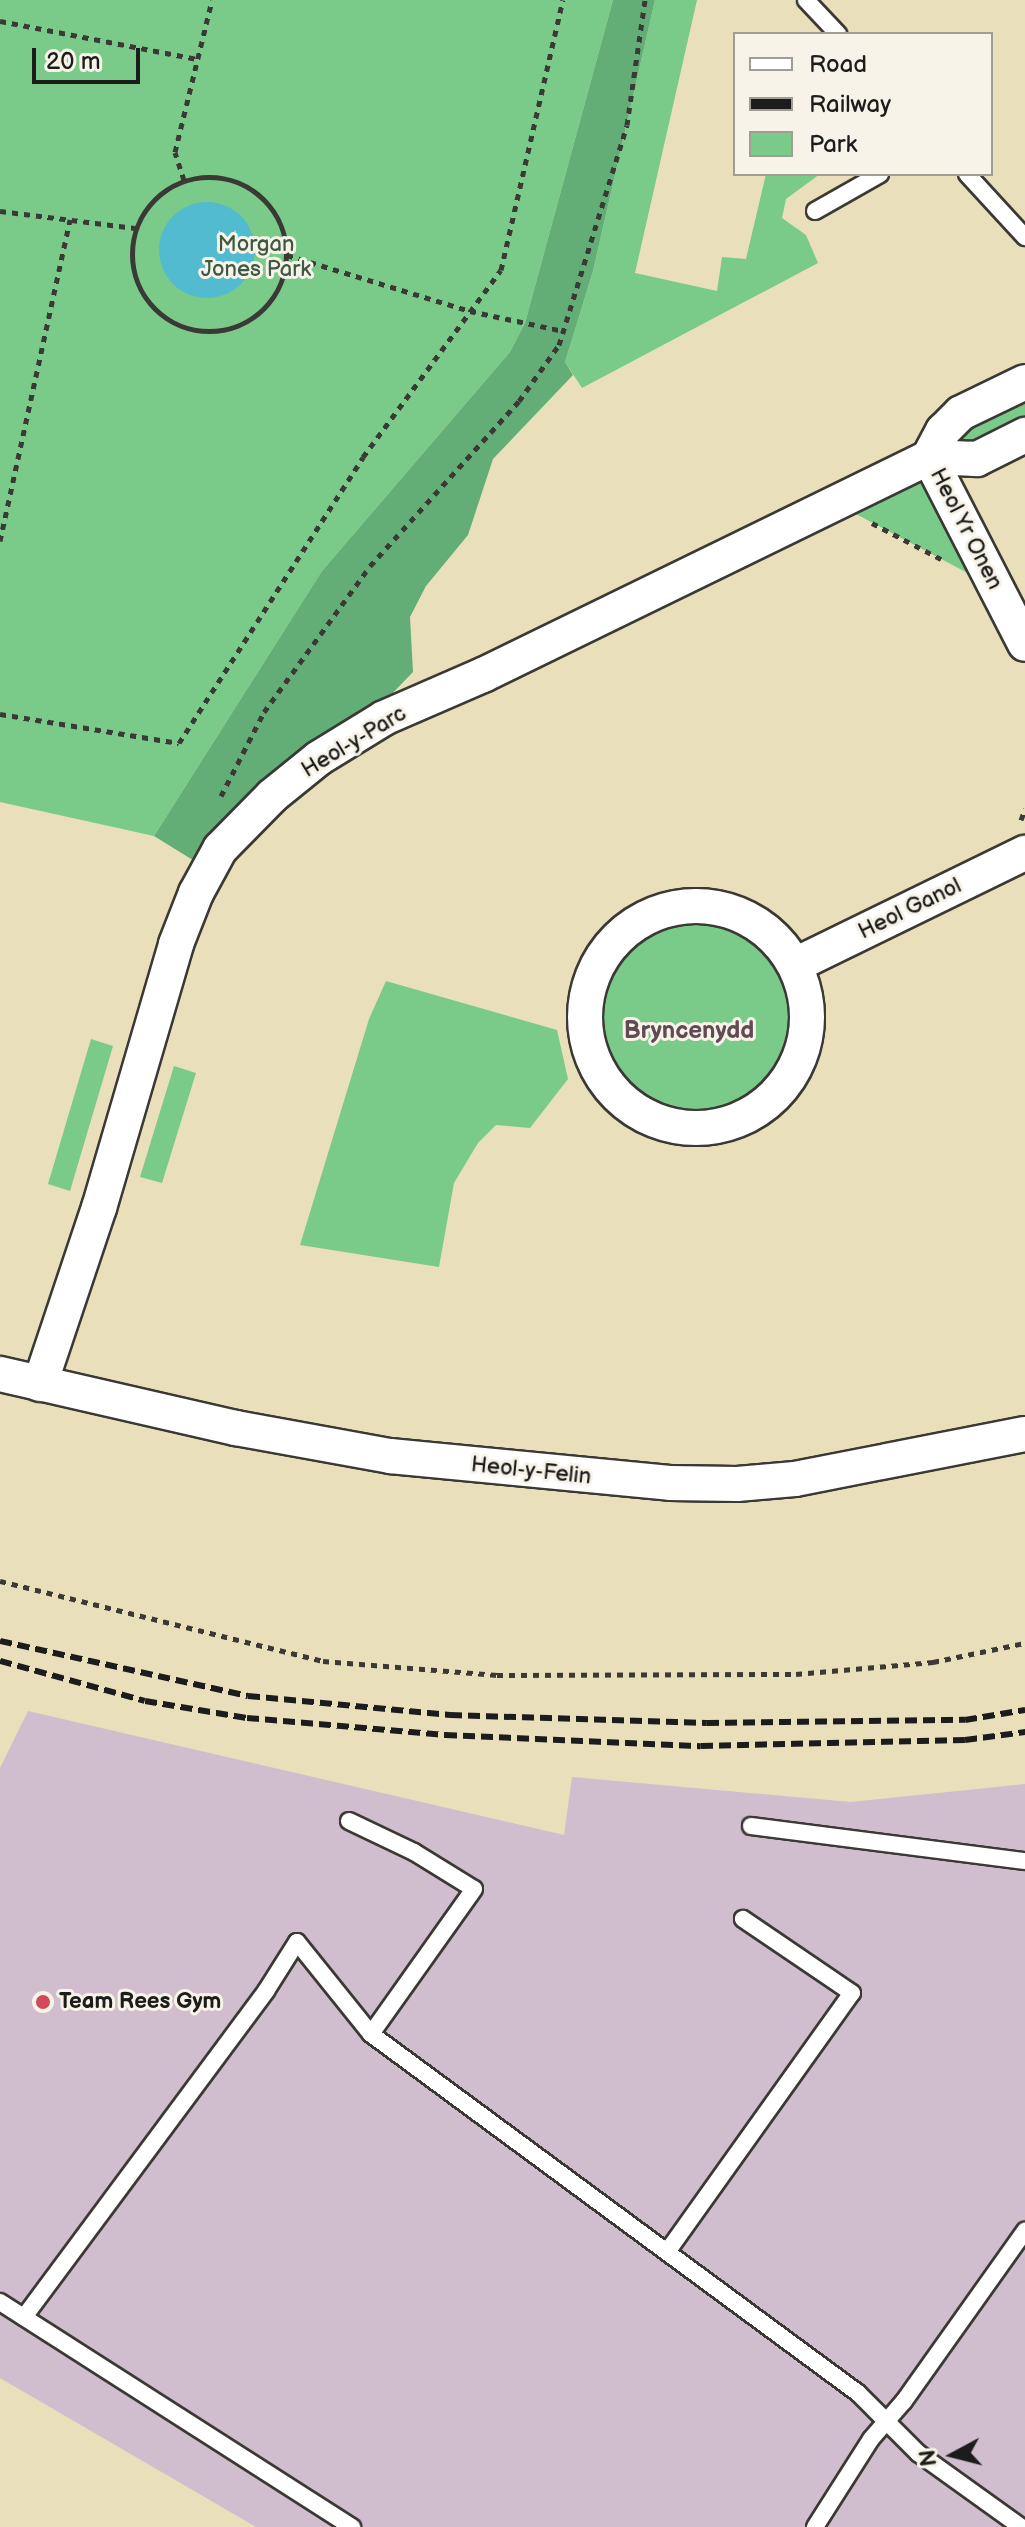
<!DOCTYPE html>
<style>
body{margin:0}
#map{position:relative;width:1025px;height:2527px;overflow:hidden;background:#e9dfbb;font-family:"Balsamiq Sans",sans-serif}
div>[style]{position:absolute}
.industrial>*{inset:0;background:#d0bdcd}
.green>*{inset:0;background:#7aca8a}
.round{border-radius:50%}
.forest>*{inset:0;background:#63ae76}
.water>*{inset:0;background:#52bbd0}
.path>*{height:5px;margin-top:-2.5px;transform-origin:0;background:repeating-linear-gradient(90deg,#3b3934 0 6px,transparent 0 12px)}
.path>.ring{margin:-2.5px;padding:0;box-sizing:content-box;background:none;border:5px solid #3b3934;border-radius:50%}
.roads{filter:drop-shadow(2px 0 #3b3934) drop-shadow(-2px 0 #3b3934) drop-shadow(0 2px #3b3934) drop-shadow(0 -2px #3b3934)}
.service>*{height:16px;margin:-8px;padding:0 8px;transform-origin:8px;border-radius:8px;background:#fff}
.minor>*{height:34px;margin:-17px;padding:0 17px;transform-origin:17px;border-radius:17px;background:#fff}
.minor>.ring{margin:-17px;padding:0;box-sizing:content-box;background:none;border:34px solid #fff;border-radius:50%}
.rail>*{height:6px;margin-top:-3px;transform-origin:0;background:repeating-linear-gradient(90deg,#1c1c1c 0 12px,transparent 0 18px)}
.dots>*{width:22px;height:22px;translate:-50% -50%;box-sizing:border-box;border:4px solid #f7f3e8;border-radius:50%}
span{translate:-50% -50%;white-space:nowrap;text-align:center;line-height:1.15;-webkit-text-stroke:6px #f7f3e8;paint-order:stroke}
.park-label{font-size:22px;color:#3d5942}
.street-label{font-size:22px;color:#1c1c1c}
.poi-label{font-size:22px;color:#1c1c1c;font-weight:700}
.left{translate:0 -50%;text-align:left}
.neighbourhood-label{font-size:24px;color:#624a54;font-weight:700}
.legend{position:absolute;left:733px;top:32px;width:260px;height:144px;box-sizing:border-box;background:#f7f3e8;border:2px solid #9f9d96;margin:0;padding:10px 14px;list-style:none;font-size:24px;color:#1c1c1c}
.legend li{display:flex;align-items:center;gap:16px;height:40px}
.legend b{width:40px;border:2px solid #9f9d96}
.north{position:absolute;left:913px;top:2415px;width:80px;height:80px;-webkit-text-stroke:6px #f7f3e8;paint-order:stroke;rotate:263deg;font-size:22px;font-weight:700;line-height:32px;text-align:center;color:#1c1c1c}
.north::after{content:'';display:block;margin:auto;width:28px;height:36px;background:#1c1c1c;clip-path:polygon(50% 0,100% 100%,50% 72%,0 100%)}
.scale{position:absolute;left:32px;top:48px;width:108px;height:36px;box-sizing:border-box;border:4px solid #1c1c1c;border-top:0;padding-left:10px;font-size:24px;line-height:28px;white-space:nowrap;color:#1c1c1c;-webkit-text-stroke:6px #f7f3e8;paint-order:stroke}
</style>
<div id="map">
<div class="industrial">
<i style="clip-path:polygon(28px 1711px,564px 1835px,572px 1777px,851px 1802px,1025px 1784px,1025px 2527px,256px 2527px,0 2378px,0 1768px)"></i>
</div>
<div class="green">
<i style="clip-path:polygon(0 0,613px 0,525px 323px,510px 352px,322px 571px,154px 836px,0 802px)"></i>
<i style="clip-path:polygon(655px 0,697px 0,635px 273px,717px 291px,722px 257px,746px 259px,766px 174px,820px 174px,786px 199px,782px 218px,806px 235px,818px 263px,582px 388px,565px 362px,593px 271px)"></i>
<i style="clip-path:polygon(1025px 382px,1025px 435px,930px 457px,996px 588px,835px 503px)"></i>
<i class="round" style="left:600px;top:924px;width:188px;height:188px"></i>
<i style="clip-path:polygon(386px 981px,557px 1030px,568px 1079px,530px 1128px,496px 1125px,478px 1143px,454px 1183px,439px 1267px,300px 1245px,369px 1019px)"></i>
<i style="clip-path:polygon(91px 1039px,113px 1046px,70px 1191px,48px 1184px)"></i>
<i style="clip-path:polygon(174px 1066px,196px 1073px,162px 1183px,140px 1177px)"></i>
</div>
<div class="forest">
<i style="clip-path:polygon(613px 0,655px 0,593px 271px,565px 362px,573px 375px,493px 459px,468px 535px,426px 586px,410px 617px,413px 672px,386px 700px,196px 862px,154px 836px,322px 571px,510px 352px,525px 323px)"></i>
</div>
<div class="water">
<i class="round" style="left:159px;top:202px;width:96px;height:96px"></i>
</div>
<div class="path">
<i style="left:0;top:21px;width:202px;rotate:10.9deg"></i>
<i class="ring" style="left:132px;top:177px;width:149px;height:149px"></i>
<i style="left:184px;top:180px;width:29px;rotate:-108deg"></i>
<i style="left:175px;top:152px;width:156px;rotate:-76.3deg"></i>
<i style="left:0;top:211px;width:136px;rotate:7.2deg"></i>
<i style="left:287px;top:255px;width:191px;rotate:17deg"></i>
<i style="left:470px;top:311px;width:95px;rotate:12.1deg"></i>
<i style="left:872px;top:523px;width:78px;rotate:27.6deg"></i>
<i style="left:0;top:541px;width:329px;rotate:-77.7deg"></i>
<i style="left:0;top:714px;width:181px;rotate:9.2deg"></i>
<i style="left:179px;top:743px;width:340px;rotate:-57.2deg"></i>
<i style="left:363px;top:457px;width:232px;rotate:-53.6deg"></i>
<i style="left:501px;top:270px;width:277px;rotate:-77.1deg"></i>
<i style="left:221px;top:796px;width:94px;rotate:-62.9deg"></i>
<i style="left:264px;top:712px;width:180px;rotate:-54deg"></i>
<i style="left:370px;top:566px;width:222px;rotate:-47.9deg"></i>
<i style="left:519px;top:401px;width:69px;rotate:-54.5deg"></i>
<i style="left:559px;top:345px;width:230px;rotate:-72.8deg"></i>
<i style="left:627px;top:125px;width:126px;rotate:-81.8deg"></i>
<i style="left:1021px;top:820px;width:12px;rotate:-70deg"></i>
<i style="left:0;top:1581px;width:333px;rotate:13.9deg"></i>
<i style="left:323px;top:1661px;width:175px;rotate:4.6deg"></i>
<i style="left:497px;top:1675px;width:299px;rotate:-0.2deg"></i>
<i style="left:796px;top:1674px;width:138px;rotate:-5deg"></i>
<i style="left:933px;top:1662px;width:94px;rotate:-11.7deg"></i>
</div>
<div class="roads">
<div class="service">
<i style="left:806px;top:0;width:47px;rotate:46.7deg"></i>
<i style="left:967px;top:174px;width:86px;rotate:47.4deg"></i>
<i style="left:815px;top:211px;width:75px;rotate:-29.6deg"></i>
<i style="left:349px;top:1821px;width:72px;rotate:25.5deg"></i>
<i style="left:414px;top:1852px;width:70px;rotate:31.7deg"></i>
<i style="left:474px;top:1889px;width:178px;rotate:125.4deg"></i>
<i style="left:751px;top:1826px;width:276px;rotate:7.3deg"></i>
<i style="left:667px;top:2252px;width:318px;rotate:-54.5deg"></i>
<i style="left:852px;top:1993px;width:132px;rotate:-145.8deg"></i>
<i style="left:0;top:2302px;width:418px;rotate:32.6deg"></i>
<i style="left:24px;top:2317px;width:406px;rotate:-53.4deg"></i>
<i style="left:266px;top:1991px;width:58px;rotate:-57.7deg"></i>
<i style="left:297px;top:1942px;width:118px;rotate:51.2deg"></i>
<i style="left:371px;top:2034px;width:605px;rotate:36.4deg"></i>
<i style="left:858px;top:2393px;width:85px;rotate:45deg"></i>
<i style="left:918px;top:2453px;width:127px;rotate:35.7deg"></i>
<i style="left:815px;top:2527px;width:104px;rotate:-57.5deg"></i>
<i style="left:871px;top:2439px;width:50px;rotate:-49deg"></i>
<i style="left:904px;top:2401px;width:209px;rotate:-54.6deg"></i>
</div>
<div class="minor">
<i style="left:929px;top:457px;width:210px;rotate:62.8deg"></i>
<i style="left:929px;top:457px;width:30px;rotate:-62deg"></i>
<i style="left:943px;top:431px;width:25px;rotate:-45deg"></i>
<i style="left:961px;top:413px;width:71px;rotate:-25.8deg"></i>
<i class="ring" style="left:585px;top:906px;width:188px;height:188px"></i>
<i style="left:795px;top:965px;width:256px;rotate:-26deg"></i>
<i style="left:0;top:1374px;width:242px;rotate:12.9deg"></i>
<i style="left:236px;top:1428px;width:157px;rotate:10.3deg"></i>
<i style="left:390px;top:1456px;width:281px;rotate:5.5deg"></i>
<i style="left:670px;top:1483px;width:67px;rotate:0.9deg"></i>
<i style="left:737px;top:1484px;width:58px;rotate:-4.9deg"></i>
<i style="left:795px;top:1479px;width:234px;rotate:-11.1deg"></i>
<i style="left:40px;top:1384px;width:186px;rotate:-71.5deg"></i>
<i style="left:99px;top:1208px;width:275px;rotate:-73.7deg"></i>
<i style="left:176px;top:944px;width:55px;rotate:-68.6deg"></i>
<i style="left:196px;top:893px;width:50px;rotate:-61.4deg"></i>
<i style="left:220px;top:849px;width:74px;rotate:-45.5deg"></i>
<i style="left:272px;top:796px;width:60px;rotate:-39deg"></i>
<i style="left:319px;top:758px;width:76px;rotate:-31.6deg"></i>
<i style="left:384px;top:718px;width:108px;rotate:-23.5deg"></i>
<i style="left:483px;top:675px;width:496px;rotate:-26deg"></i>
<i style="left:929px;top:457px;width:48px;rotate:2.4deg"></i>
<i style="left:977px;top:459px;width:54px;rotate:-26.6deg"></i>
</div>
</div>
<div class="rail">
<i style="left:0;top:1641px;width:254px;rotate:12.5deg"></i>
<i style="left:248px;top:1696px;width:203px;rotate:5.4deg"></i>
<i style="left:450px;top:1715px;width:257px;rotate:1.8deg"></i>
<i style="left:707px;top:1723px;width:258px;rotate:-0.7deg"></i>
<i style="left:965px;top:1720px;width:61px;rotate:-9.5deg"></i>
<i style="left:0;top:1661px;width:150px;rotate:15.4deg"></i>
<i style="left:145px;top:1701px;width:103px;rotate:9.5deg"></i>
<i style="left:247px;top:1718px;width:199px;rotate:4.9deg"></i>
<i style="left:445px;top:1735px;width:256px;rotate:2.5deg"></i>
<i style="left:701px;top:1746px;width:264px;rotate:-1.3deg"></i>
<i style="left:965px;top:1740px;width:61px;rotate:-7.6deg"></i>
</div>
<div class="dots">
<i style="left:43px;top:2002px;background:#d1495b"></i>
</div>
<div class="park-label">
<span style="left:256px;top:257px">Morgan<br>Jones Park</span>
</div>
<div class="street-label">
<span style="left:966px;top:529px;rotate:63deg">Heol Yr Onen</span>
<span style="left:354px;top:742px;rotate:-31deg">Heol-y-Parc</span>
<span style="left:910px;top:909px;rotate:-26deg">Heol Ganol</span>
<span style="left:531px;top:1471px;rotate:6deg">Heol-y-Felin</span>
</div>
<div class="poi-label">
<span class="left" style="left:59px;top:2002px">Team Rees Gym</span>
</div>
<div class="neighbourhood-label">
<span style="left:689px;top:1031px">Bryncenydd</span>
</div>
<ul class="legend">
<li><b style="height:10px;background:#fff"></b>Road</li>
<li><b style="height:10px;background:#1c1c1c"></b>Railway</li>
<li><b style="height:22px;background:#7aca8a"></b>Park</li>
</ul>
<div class="north">N</div>
<div class="scale">20 m</div>
</div>
